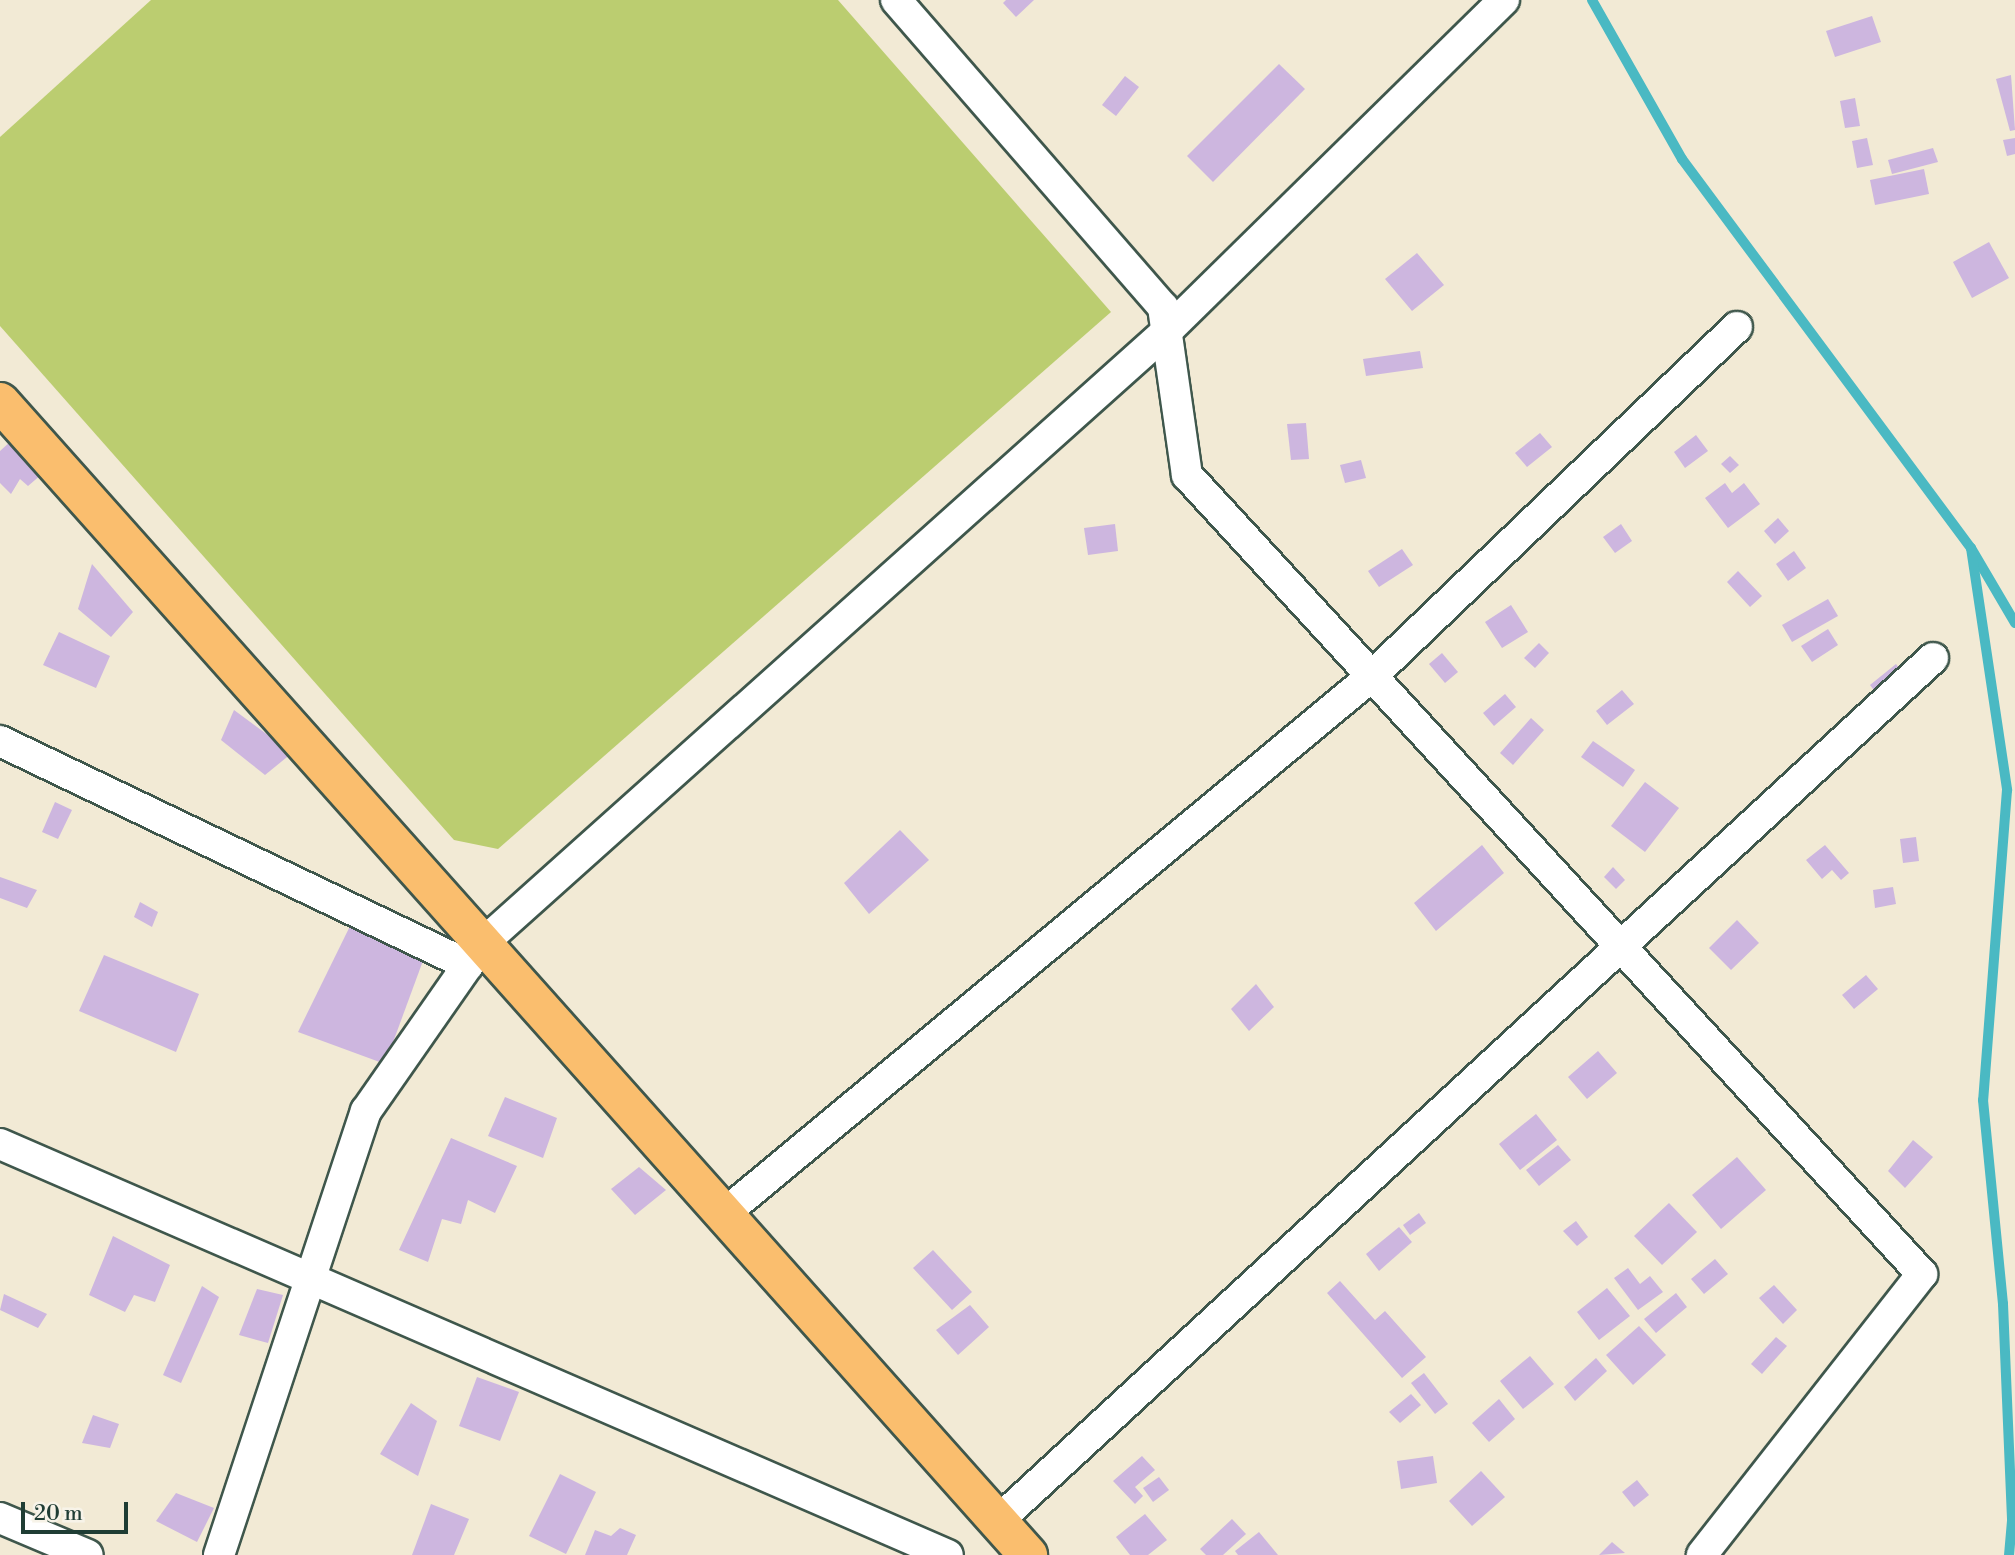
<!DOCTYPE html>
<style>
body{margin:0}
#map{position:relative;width:2015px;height:1555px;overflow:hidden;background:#f2ead5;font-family:"Libre Bodoni",serif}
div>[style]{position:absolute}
.green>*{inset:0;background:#bbcd70}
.stream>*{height:10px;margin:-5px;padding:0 5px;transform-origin:5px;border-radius:5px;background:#4ab9c3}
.building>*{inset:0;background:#cdb6df}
.roads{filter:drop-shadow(2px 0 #3f574c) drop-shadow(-2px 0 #3f574c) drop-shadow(0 2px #3f574c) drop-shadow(0 -2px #3f574c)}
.street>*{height:30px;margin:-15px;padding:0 15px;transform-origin:15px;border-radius:15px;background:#fff}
.primary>*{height:38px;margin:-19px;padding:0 19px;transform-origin:19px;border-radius:19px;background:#fabe6e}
span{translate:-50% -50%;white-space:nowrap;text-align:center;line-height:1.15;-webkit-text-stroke:5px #f7f3e8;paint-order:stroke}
.scale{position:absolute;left:21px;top:1502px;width:107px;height:32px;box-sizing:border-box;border:4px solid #1f3d34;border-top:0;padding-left:9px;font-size:21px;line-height:24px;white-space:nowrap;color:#1f3d34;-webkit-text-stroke:5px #f7f3e8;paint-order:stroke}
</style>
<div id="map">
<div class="green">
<i style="clip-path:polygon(151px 0,838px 0,1111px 312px,498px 849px,454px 840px,0 326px,0 137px)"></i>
</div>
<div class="stream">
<i style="left:1592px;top:0;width:183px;rotate:60.5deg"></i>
<i style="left:1682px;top:159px;width:485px;rotate:53.4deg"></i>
<i style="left:1971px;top:548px;width:87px;rotate:59.6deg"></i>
<i style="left:1971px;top:548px;width:245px;rotate:81.5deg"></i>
<i style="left:2007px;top:790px;width:311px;rotate:94.4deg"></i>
<i style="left:1983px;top:1100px;width:205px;rotate:84.4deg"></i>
<i style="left:2003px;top:1304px;width:217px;rotate:87.6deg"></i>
<i style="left:2012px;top:1521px;width:34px;rotate:95deg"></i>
</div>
<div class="building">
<i style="clip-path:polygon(1006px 0,1034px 0,1016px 17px,1003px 3px)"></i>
<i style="clip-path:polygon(1872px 16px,1881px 42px,1835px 57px,1826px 31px)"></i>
<i style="clip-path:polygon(1279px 64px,1305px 89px,1213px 182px,1187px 156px)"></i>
<i style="clip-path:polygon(2011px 75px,2015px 130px,2010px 131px,1996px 79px)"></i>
<i style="clip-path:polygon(1125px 76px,1139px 87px,1116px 116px,1102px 105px)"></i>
<i style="clip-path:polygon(1855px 98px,1860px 126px,1845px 128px,1840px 101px)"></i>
<i style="clip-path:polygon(1867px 138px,1873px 165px,1857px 168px,1852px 141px)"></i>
<i style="clip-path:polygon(2015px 138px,2015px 154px,2007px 156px,2003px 140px)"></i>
<i style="clip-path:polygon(1933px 148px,1938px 162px,1892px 174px,1888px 160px)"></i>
<i style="clip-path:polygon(1924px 169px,1929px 194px,1875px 205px,1870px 180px)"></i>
<i style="clip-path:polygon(1989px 242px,2009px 278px,1972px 298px,1953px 262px)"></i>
<i style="clip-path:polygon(1417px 253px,1444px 285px,1412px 311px,1385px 279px)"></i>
<i style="clip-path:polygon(1420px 351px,1423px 368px,1366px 376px,1363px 359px)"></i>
<i style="clip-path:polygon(1306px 423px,1309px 459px,1291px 460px,1287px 424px)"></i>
<i style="clip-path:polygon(1540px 433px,1552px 447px,1527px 467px,1515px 453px)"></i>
<i style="clip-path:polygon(1696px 435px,1708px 451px,1685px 468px,1674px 452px)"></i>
<i style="clip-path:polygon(11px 441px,42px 474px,28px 486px,20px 479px,11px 494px,0 483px,0 451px)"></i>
<i style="clip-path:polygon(1730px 456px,1739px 465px,1730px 473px,1721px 464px)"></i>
<i style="clip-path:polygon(1361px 460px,1366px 478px,1345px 483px,1340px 465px)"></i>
<i style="clip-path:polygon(1725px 483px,1732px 493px,1744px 483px,1760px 504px,1728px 528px,1705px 498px)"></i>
<i style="clip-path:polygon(1778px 518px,1789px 531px,1775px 544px,1764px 531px)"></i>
<i style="clip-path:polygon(1115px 524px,1118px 551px,1088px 555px,1084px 528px)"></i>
<i style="clip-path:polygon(1621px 524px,1632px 541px,1615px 553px,1603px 537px)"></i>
<i style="clip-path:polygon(1402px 549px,1413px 565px,1379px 587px,1368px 571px)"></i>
<i style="clip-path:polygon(1794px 551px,1806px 568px,1788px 581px,1776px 564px)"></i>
<i style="clip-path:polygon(92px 564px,133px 612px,111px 637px,78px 609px)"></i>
<i style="clip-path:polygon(1738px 571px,1762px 596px,1750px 607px,1727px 582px)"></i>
<i style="clip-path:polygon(1828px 599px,1838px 616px,1792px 642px,1782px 625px)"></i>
<i style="clip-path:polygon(1511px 605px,1528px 632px,1502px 648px,1485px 622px)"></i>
<i style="clip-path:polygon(1828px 629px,1838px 645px,1812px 662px,1801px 646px)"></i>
<i style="clip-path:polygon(59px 632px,110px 656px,96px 688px,43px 665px)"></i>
<i style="clip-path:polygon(1539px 643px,1549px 653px,1535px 668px,1524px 658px)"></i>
<i style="clip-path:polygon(1442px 653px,1458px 672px,1445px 683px,1429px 664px)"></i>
<i style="clip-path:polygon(1896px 664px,1902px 672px,1876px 693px,1870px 685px)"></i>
<i style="clip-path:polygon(1622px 690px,1634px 704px,1607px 725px,1596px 711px)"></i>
<i style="clip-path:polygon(1505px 694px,1516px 707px,1494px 726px,1483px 713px)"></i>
<i style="clip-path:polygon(234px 710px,292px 753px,265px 775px,221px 740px)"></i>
<i style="clip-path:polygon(1531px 718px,1544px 730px,1513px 765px,1500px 753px)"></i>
<i style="clip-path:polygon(1593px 741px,1635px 770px,1623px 787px,1581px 757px)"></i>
<i style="clip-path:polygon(1645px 782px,1679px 808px,1645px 852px,1611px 826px)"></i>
<i style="clip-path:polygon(55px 802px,72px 810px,58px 839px,42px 832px)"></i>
<i style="clip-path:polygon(900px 830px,929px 860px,869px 914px,844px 883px)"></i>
<i style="clip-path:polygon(1916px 837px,1919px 861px,1903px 863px,1900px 839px)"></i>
<i style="clip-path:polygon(1482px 845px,1504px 873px,1436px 931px,1414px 903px)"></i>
<i style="clip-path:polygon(1825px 845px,1849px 873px,1841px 880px,1832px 870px,1822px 879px,1806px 860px)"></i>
<i style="clip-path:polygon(1613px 867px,1625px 880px,1616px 889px,1604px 877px)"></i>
<i style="clip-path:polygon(0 877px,37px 890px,27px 908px,0 898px)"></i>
<i style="clip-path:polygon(1893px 887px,1896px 904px,1875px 908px,1873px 890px)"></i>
<i style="clip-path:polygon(140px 902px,158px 912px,152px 927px,134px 917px)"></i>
<i style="clip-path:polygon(353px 920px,424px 958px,385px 1064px,298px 1032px)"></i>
<i style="clip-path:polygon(1737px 920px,1759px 943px,1731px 970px,1709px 948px)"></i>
<i style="clip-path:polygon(104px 955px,199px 994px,176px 1052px,79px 1011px)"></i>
<i style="clip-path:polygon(1866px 975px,1878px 989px,1854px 1009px,1842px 995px)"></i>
<i style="clip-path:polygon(1256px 984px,1274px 1007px,1249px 1031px,1231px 1009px)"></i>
<i style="clip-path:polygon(1598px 1051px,1617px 1073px,1587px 1099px,1568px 1077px)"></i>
<i style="clip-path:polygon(505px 1097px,557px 1118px,543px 1158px,488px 1136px)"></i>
<i style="clip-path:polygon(1536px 1114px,1557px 1140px,1520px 1170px,1499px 1144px)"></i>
<i style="clip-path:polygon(451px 1138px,517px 1166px,495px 1213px,468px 1200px,461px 1224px,442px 1219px,428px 1262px,399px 1250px)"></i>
<i style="clip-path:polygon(1913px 1140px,1933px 1157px,1905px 1188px,1888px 1171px)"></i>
<i style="clip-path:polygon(1558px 1145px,1571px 1160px,1539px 1186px,1526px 1170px)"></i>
<i style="clip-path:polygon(1737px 1157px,1766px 1190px,1721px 1229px,1692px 1195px)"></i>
<i style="clip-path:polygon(639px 1167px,666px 1190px,635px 1215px,611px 1189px)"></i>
<i style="clip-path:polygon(1669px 1203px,1697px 1232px,1662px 1265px,1634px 1236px)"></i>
<i style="clip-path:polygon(1419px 1213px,1426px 1223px,1410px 1235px,1403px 1225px)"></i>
<i style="clip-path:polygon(1576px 1221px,1588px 1237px,1577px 1246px,1563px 1231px)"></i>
<i style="clip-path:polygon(1399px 1227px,1412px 1242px,1379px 1271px,1366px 1254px)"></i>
<i style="clip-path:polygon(113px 1236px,170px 1265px,155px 1302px,134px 1295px,125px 1312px,89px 1295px)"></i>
<i style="clip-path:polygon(933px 1250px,972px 1292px,952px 1310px,913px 1268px)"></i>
<i style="clip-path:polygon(1715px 1259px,1728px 1274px,1704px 1294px,1691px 1279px)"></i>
<i style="clip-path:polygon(1628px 1268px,1640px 1284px,1650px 1276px,1663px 1292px,1638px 1310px,1614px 1278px)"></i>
<i style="clip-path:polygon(1340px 1281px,1375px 1320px,1385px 1311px,1426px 1357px,1402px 1378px,1327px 1293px)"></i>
<i style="clip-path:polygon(1774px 1285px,1797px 1310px,1783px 1324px,1759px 1298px)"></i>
<i style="clip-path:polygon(202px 1286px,219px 1297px,181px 1383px,163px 1375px)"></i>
<i style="clip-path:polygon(1607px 1288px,1630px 1316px,1599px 1340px,1577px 1312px)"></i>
<i style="clip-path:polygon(257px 1289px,283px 1295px,268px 1343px,239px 1335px)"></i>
<i style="clip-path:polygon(1676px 1293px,1687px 1307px,1656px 1333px,1644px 1319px)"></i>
<i style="clip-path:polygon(4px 1294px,47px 1314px,38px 1328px,0 1310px)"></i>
<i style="clip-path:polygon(970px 1305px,989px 1327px,958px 1355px,936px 1330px)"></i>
<i style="clip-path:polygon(1639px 1326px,1666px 1355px,1633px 1385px,1606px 1355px)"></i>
<i style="clip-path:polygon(1776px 1337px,1787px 1346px,1762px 1374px,1751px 1364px)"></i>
<i style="clip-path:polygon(1530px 1356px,1554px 1384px,1523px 1409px,1500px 1381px)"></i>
<i style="clip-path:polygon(1596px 1358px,1607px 1371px,1575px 1401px,1564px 1387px)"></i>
<i style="clip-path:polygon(1424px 1373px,1448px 1404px,1435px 1414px,1411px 1383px)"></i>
<i style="clip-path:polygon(477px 1377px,519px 1392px,500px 1441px,459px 1426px)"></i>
<i style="clip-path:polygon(1411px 1394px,1421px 1405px,1400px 1423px,1389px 1412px)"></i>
<i style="clip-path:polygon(1499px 1399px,1515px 1419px,1489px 1442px,1472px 1423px)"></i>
<i style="clip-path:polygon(411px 1403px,437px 1421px,418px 1476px,380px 1454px)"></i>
<i style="clip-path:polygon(93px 1415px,119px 1424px,110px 1448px,82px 1443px)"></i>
<i style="clip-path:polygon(1142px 1456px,1155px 1470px,1135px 1487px,1143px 1496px,1135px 1504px,1113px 1481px)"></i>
<i style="clip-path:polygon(1433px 1456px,1437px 1483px,1401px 1489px,1397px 1461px)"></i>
<i style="clip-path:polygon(1481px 1471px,1505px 1497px,1472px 1526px,1449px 1501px)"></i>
<i style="clip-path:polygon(560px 1474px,596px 1492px,566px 1554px,529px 1536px)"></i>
<i style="clip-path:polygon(1159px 1477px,1169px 1490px,1153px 1502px,1143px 1488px)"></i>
<i style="clip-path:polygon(1637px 1480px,1649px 1495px,1634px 1507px,1622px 1492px)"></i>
<i style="clip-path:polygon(176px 1493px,214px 1508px,197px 1542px,156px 1521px)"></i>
<i style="clip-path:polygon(431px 1504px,469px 1519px,454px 1555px,412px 1555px)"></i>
<i style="clip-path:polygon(1145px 1514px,1167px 1540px,1148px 1555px,1130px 1555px,1116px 1537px)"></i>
<i style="clip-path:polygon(1232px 1519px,1246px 1534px,1223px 1555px,1206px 1555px,1200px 1549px)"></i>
<i style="clip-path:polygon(620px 1528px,636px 1535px,627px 1555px,585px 1555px,595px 1530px,611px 1536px)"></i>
<i style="clip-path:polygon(1259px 1532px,1278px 1555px,1238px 1555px,1235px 1551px)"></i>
<i style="clip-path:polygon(1612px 1542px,1625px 1553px,1599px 1555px)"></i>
</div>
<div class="roads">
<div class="street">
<i style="left:896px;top:0;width:407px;rotate:49deg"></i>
<i style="left:1163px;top:307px;width:170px;rotate:81.9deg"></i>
<i style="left:1187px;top:475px;width:1086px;rotate:47.39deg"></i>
<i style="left:1922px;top:1274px;width:357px;rotate:128.1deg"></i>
<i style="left:0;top:741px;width:519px;rotate:25.58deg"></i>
<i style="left:0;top:1144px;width:1033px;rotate:23.44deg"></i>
<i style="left:725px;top:1213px;width:841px;rotate:-39.69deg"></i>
<i style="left:1372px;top:676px;width:505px;rotate:-43.72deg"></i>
<i style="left:0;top:1518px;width:95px;rotate:22.8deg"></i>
<i style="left:999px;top:1520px;width:1271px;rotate:-42.7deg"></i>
<i style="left:219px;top:1555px;width:468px;rotate:-71.7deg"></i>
<i style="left:366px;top:1111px;width:205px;rotate:-55.1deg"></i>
<i style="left:483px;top:943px;width:916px;rotate:-41.82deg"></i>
<i style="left:1166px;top:332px;width:474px;rotate:-44.5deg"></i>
</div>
<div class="primary">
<i style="left:0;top:402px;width:1545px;rotate:48.28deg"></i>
</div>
</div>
<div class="scale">20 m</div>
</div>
